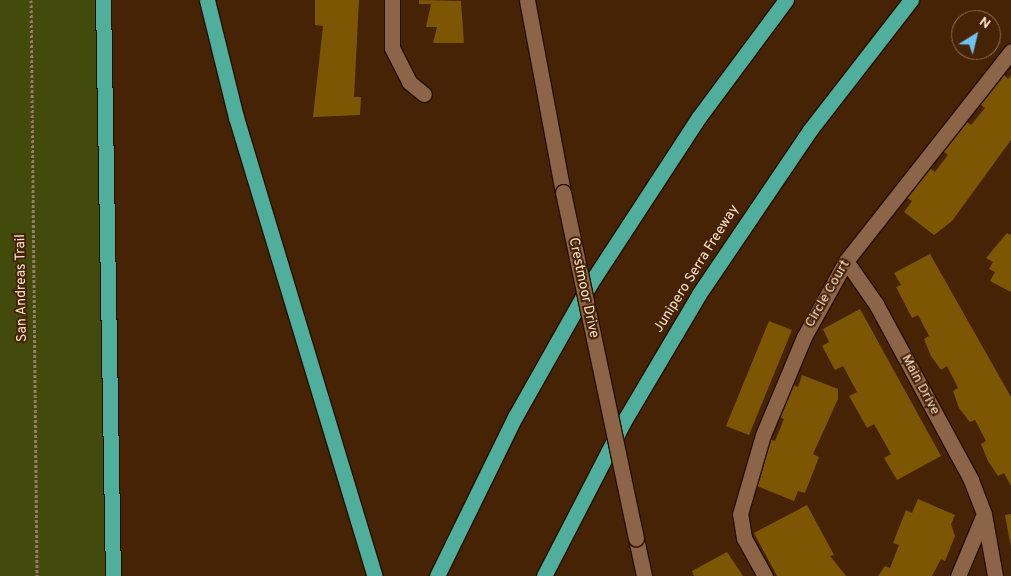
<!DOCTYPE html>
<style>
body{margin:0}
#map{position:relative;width:1011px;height:576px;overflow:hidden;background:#462304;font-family:Overpass,sans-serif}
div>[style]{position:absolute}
.green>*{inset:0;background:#424b0b}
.building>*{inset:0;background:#7d5604}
.path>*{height:3px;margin-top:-1.5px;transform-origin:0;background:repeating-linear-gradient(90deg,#997c63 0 2.5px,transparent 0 5px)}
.roads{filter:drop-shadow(1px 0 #270e00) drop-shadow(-1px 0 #270e00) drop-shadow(0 1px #270e00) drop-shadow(0 -1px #270e00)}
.minor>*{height:15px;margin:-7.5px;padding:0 7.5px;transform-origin:7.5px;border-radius:7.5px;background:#8c6447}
.highway>*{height:15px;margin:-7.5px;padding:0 7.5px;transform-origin:7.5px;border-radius:7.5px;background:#4faf9c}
.bridges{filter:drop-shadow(1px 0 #270e00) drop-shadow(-1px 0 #270e00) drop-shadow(0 1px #270e00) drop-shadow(0 -1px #270e00)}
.minor-bridge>*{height:15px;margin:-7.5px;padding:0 7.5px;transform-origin:7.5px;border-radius:7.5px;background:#8c6447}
span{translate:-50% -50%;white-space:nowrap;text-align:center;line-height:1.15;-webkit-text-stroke:4px #462304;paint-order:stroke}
.street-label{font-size:14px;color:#fce5d4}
.north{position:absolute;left:951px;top:10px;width:50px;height:50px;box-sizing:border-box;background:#462304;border:1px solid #8f7157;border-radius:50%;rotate:36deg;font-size:14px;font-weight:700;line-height:20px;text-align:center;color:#fce5d4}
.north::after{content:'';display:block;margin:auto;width:18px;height:22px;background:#70c1f4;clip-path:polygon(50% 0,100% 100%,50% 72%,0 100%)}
</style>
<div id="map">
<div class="green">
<i style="clip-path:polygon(0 0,103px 0,113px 576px,0 576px)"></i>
</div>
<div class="building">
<i style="clip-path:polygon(315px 0,359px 0,354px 97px,361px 97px,360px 115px,313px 117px,323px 26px,315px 25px)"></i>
<i style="clip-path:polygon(419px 0,461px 1px,464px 43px,433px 43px,437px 27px,426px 27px,431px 4px,419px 4px)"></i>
<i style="clip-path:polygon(1003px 74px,1008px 79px,1011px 75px,1011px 140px,952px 221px,934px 235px,904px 212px,912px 201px,906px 197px,929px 168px,935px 172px,948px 155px,943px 151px,966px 121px,971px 125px,985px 108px,979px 103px)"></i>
<i style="clip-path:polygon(1007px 233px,1011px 235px,1011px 292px,990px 281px,995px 272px,989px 269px,993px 262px,986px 258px)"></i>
<i style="clip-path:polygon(930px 254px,1011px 397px,1011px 486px,1004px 473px,998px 476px,988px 461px,981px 444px,986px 441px,975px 420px,970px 422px,959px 408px,953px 391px,958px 388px,947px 366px,941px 370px,931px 356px,924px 339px,929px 336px,918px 315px,912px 318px,896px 287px,901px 285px,894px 273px)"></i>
<i style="clip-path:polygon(860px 309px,941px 456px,897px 480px,884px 458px,891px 454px,874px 424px,867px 428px,849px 396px,857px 392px,843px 366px,835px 370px,822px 346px,829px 342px,823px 329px)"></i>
<i style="clip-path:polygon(769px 321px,792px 330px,749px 435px,726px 426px)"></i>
<i style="clip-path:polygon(802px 375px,838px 389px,838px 399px,813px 454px,819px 457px,805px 493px,798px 491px,794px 501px,757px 486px,761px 476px,756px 474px,770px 439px,775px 441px,784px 419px,778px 416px,791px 384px,798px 387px)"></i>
<i style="clip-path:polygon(918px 499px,955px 515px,951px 524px,955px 536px,945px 561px,941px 559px,932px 576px,878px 576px,885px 566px,890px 568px,899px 545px,893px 543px,906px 510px,912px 513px)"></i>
<i style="clip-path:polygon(807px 505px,834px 555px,830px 556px,846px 576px,777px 576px,754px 533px)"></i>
<i style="clip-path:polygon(1011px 514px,1011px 547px,1005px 515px)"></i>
<i style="clip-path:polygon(727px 552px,743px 576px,694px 576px,692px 571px)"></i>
</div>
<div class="path">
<i style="left:31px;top:0;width:576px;rotate:89.4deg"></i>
</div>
<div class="roads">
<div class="minor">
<i style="left:392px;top:0;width:48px;rotate:90deg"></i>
<i style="left:392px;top:48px;width:38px;rotate:63deg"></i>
<i style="left:409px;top:82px;width:19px;rotate:39deg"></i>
<i style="left:527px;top:0;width:195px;rotate:79.4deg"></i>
<i style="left:846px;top:261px;width:52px;rotate:55.1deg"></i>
<i style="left:876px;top:304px;width:200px;rotate:61.6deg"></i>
<i style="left:971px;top:480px;width:36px;rotate:69deg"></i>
<i style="left:984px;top:514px;width:63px;rotate:79.9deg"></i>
<i style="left:636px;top:538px;width:39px;rotate:78deg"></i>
<i style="left:765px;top:576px;width:43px;rotate:-118.9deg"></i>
<i style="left:744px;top:538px;width:24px;rotate:-99deg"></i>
<i style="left:740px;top:514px;width:82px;rotate:-73.8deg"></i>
<i style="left:763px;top:435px;width:106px;rotate:-67.3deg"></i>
<i style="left:804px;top:337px;width:87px;rotate:-61.1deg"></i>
<i style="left:846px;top:261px;width:267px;rotate:-51.8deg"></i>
<i style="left:958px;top:576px;width:67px;rotate:-67.2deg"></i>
</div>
<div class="highway">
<i style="left:103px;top:0;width:576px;rotate:89.01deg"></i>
<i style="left:207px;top:0;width:121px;rotate:76.1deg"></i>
<i style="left:236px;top:117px;width:480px;rotate:73.2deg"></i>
<i style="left:437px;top:576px;width:177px;rotate:-63.9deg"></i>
<i style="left:515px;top:417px;width:153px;rotate:-60.6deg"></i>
<i style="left:590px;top:284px;width:199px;rotate:-56.9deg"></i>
<i style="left:699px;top:117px;width:146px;rotate:-53.4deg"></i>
<i style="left:544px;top:576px;width:174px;rotate:-62.7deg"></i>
<i style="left:624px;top:421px;width:147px;rotate:-59.4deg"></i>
<i style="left:699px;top:294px;width:198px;rotate:-55.9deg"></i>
<i style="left:810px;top:130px;width:165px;rotate:-52.2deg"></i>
</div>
</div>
<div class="bridges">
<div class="minor-bridge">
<i style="left:563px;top:192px;width:354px;rotate:78.1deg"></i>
</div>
</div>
<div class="street-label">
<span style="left:697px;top:269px;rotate:-58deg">Junipero Serra Freeway</span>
<span style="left:22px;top:288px;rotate:-91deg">San Andreas Trail</span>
<span style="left:583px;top:288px;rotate:78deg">Crestmoor Drive</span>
<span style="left:828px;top:294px;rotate:-60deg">Circle Court</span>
<span style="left:920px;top:385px;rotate:62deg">Main Drive</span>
</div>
<div class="north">N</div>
</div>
